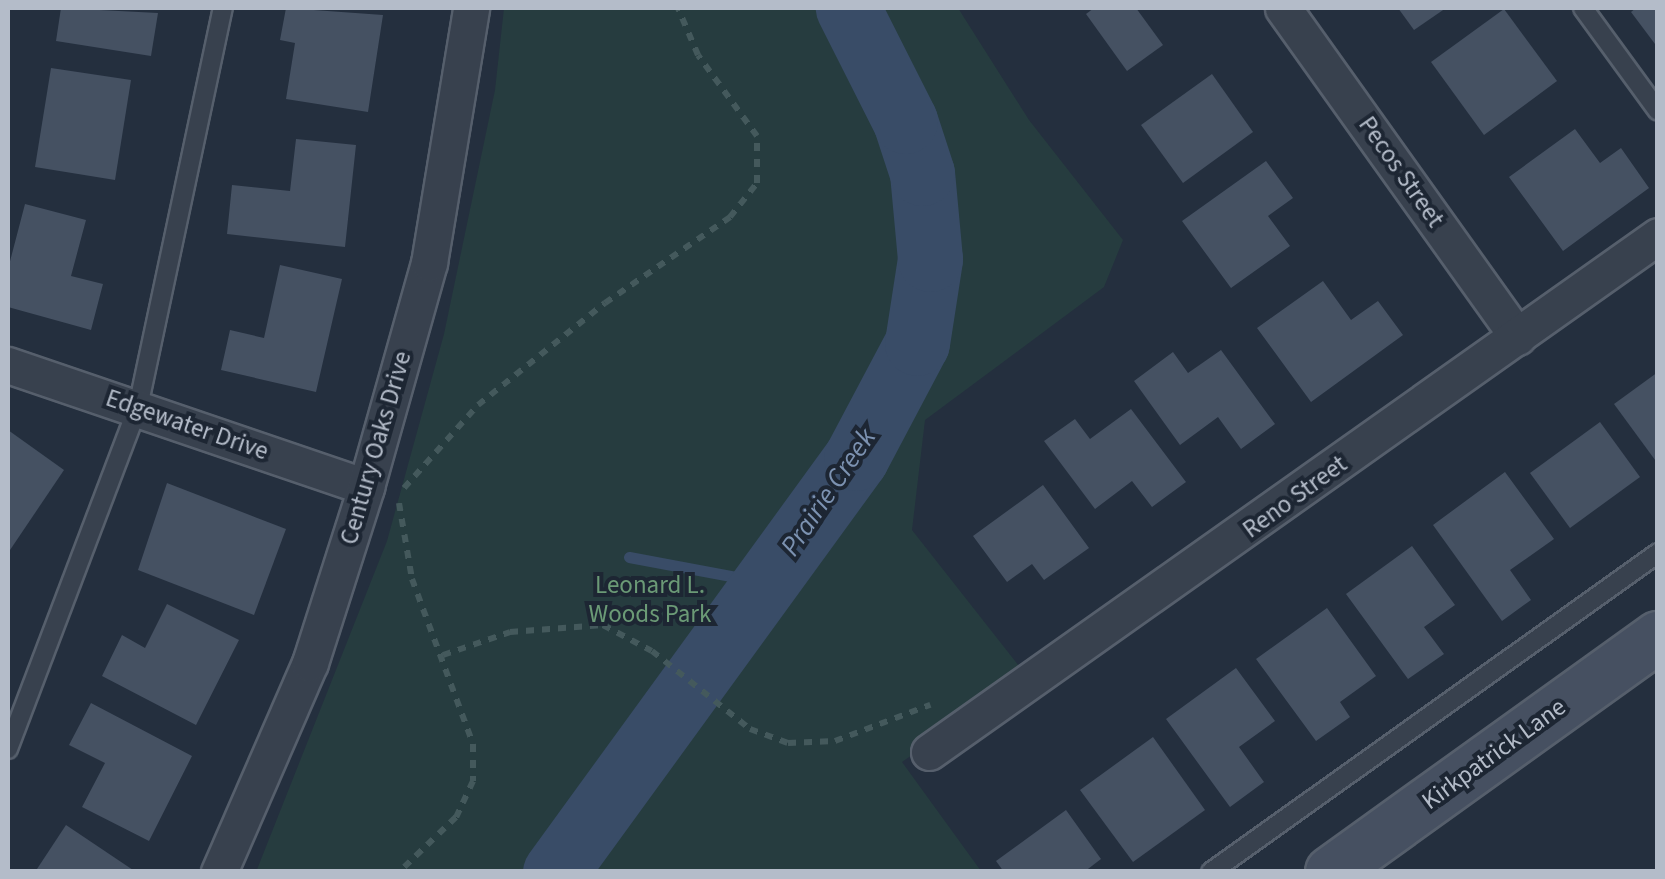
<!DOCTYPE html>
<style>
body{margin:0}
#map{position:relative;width:1665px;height:879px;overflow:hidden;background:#242f3e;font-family:"Source Sans 3",sans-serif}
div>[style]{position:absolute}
.green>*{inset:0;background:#263c3f}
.stream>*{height:11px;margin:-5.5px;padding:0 5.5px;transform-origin:5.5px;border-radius:5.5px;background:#394c67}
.river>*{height:65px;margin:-32.5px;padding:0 32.5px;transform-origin:32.5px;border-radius:32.5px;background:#394c67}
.building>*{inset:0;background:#455162}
.path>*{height:6px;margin-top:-3px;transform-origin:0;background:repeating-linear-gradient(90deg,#44595c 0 8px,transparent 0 16px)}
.roads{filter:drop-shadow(2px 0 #565f6c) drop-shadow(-2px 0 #565f6c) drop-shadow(0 2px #565f6c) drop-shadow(0 -2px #565f6c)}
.lane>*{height:18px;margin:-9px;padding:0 9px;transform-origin:9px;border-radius:9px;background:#38414e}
.street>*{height:35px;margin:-17.5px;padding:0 17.5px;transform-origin:17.5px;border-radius:17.5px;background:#38414e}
.secondary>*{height:50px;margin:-25px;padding:0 25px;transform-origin:25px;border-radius:25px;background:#465061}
span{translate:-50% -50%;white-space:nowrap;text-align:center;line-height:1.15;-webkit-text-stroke:8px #1d2633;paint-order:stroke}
.street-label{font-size:25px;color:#b4bcc9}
.park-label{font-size:25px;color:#6b9a76}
.water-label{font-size:28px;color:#7c92b1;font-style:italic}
.frame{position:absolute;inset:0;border:10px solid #b4bcc9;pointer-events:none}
</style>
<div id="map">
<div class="green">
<i style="clip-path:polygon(504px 8px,958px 8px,1029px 120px,1123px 240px,1104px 287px,925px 420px,912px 530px,1026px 675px,902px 762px,981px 871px,256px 872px,387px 541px,444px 334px,495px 90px)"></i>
</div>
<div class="stream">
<i style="left:629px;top:557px;width:141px;rotate:10.6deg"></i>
</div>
<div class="river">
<i style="left:555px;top:872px;width:512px;rotate:-53.98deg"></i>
<i style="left:856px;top:458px;width:130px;rotate:-62.1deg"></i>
<i style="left:917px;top:343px;width:85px;rotate:-81.2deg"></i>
<i style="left:930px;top:259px;width:86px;rotate:-95.3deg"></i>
<i style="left:922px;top:173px;width:55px;rotate:-108.1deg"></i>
<i style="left:905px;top:121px;width:127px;rotate:-116.8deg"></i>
</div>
<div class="building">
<i style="clip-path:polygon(61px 8px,158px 13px,151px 56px,56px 41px)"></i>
<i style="clip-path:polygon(286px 8px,383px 15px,368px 112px,286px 99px,295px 43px,280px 40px)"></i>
<i style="clip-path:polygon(1094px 8px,1136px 8px,1163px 45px,1127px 71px,1086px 14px)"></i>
<i style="clip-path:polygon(1398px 8px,1446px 8px,1414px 30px)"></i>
<i style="clip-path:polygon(1636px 8px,1658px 8px,1658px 48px,1631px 12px)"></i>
<i style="clip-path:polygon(1504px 9px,1557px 81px,1484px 135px,1431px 62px)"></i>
<i style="clip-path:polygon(51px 68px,131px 80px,115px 180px,35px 167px)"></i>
<i style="clip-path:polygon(1212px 74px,1253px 132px,1183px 183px,1141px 125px)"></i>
<i style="clip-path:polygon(1575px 129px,1600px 163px,1621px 148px,1649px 188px,1563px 251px,1509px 177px)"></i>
<i style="clip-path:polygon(296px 139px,356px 145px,345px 247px,227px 234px,232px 185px,290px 191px)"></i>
<i style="clip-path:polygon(1266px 161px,1293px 198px,1268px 216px,1290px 246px,1231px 288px,1182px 221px)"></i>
<i style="clip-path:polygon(25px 204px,86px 220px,71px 276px,103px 284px,91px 330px,8px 307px,8px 269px)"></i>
<i style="clip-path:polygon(280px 265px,342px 279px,316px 392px,221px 370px,230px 330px,264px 338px)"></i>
<i style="clip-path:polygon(1323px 281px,1351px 320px,1378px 301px,1403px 335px,1311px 402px,1257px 328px)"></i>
<i style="clip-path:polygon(1221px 350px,1275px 424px,1241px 449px,1218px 417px,1180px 445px,1134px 381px,1173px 352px,1188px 373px)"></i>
<i style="clip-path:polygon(1658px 372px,1658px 464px,1614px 404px)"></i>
<i style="clip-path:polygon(1131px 409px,1186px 482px,1152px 507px,1132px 481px,1095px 509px,1044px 441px,1075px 419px,1090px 439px)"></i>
<i style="clip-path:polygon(1600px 422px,1640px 477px,1570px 528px,1530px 473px)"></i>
<i style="clip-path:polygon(8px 430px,64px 470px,8px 553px)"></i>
<i style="clip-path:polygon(1505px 472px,1554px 539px,1510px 570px,1531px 600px,1502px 621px,1433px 525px)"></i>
<i style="clip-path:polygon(167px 483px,286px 529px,254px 615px,138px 570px)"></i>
<i style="clip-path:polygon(1043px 485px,1089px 548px,1044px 580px,1032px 564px,1007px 582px,973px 536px)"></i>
<i style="clip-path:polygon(1412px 546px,1455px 605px,1424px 627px,1444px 654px,1408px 679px,1346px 594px)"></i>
<i style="clip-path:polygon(167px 604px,239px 640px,196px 725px,102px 676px,122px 635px,145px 648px)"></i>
<i style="clip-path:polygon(1327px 608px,1376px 676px,1340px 702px,1350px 717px,1316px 741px,1256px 659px)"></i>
<i style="clip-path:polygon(1236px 668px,1275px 721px,1239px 747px,1264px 782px,1230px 807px,1166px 719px)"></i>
<i style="clip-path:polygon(91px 703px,192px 756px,149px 841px,82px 807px,105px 763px,69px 745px)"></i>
<i style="clip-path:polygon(1153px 737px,1205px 810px,1133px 862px,1080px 790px)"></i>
<i style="clip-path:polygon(1066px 810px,1101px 859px,1084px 872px,1004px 872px,996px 861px)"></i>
<i style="clip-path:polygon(66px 825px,136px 872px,35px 872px)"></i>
</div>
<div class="path">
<i style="left:404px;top:488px;width:111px;rotate:-48.3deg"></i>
<i style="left:478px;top:405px;width:163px;rotate:-38.8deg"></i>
<i style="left:605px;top:303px;width:152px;rotate:-34.5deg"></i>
<i style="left:730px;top:217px;width:43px;rotate:-51.5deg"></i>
<i style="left:757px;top:183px;width:47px;rotate:-90deg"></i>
<i style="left:757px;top:136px;width:100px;rotate:-126.1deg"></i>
<i style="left:698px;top:55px;width:51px;rotate:-113.1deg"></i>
<i style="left:399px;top:503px;width:77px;rotate:80.3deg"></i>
<i style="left:412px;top:579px;width:176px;rotate:69.7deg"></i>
<i style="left:473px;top:744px;width:37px;rotate:90deg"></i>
<i style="left:473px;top:781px;width:40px;rotate:115deg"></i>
<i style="left:456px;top:817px;width:79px;rotate:136deg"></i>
<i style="left:443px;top:655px;width:71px;rotate:-18.9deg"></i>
<i style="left:510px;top:632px;width:93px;rotate:-4.3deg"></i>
<i style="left:603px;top:625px;width:55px;rotate:28deg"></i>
<i style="left:652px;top:651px;width:125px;rotate:38.5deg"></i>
<i style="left:750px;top:729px;width:40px;rotate:20.2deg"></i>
<i style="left:788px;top:743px;width:47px;rotate:-2.4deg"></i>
<i style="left:835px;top:741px;width:102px;rotate:-20.8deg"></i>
</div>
<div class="roads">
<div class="lane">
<i style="left:1583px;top:8px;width:127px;rotate:53.9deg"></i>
<i style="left:8px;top:749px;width:366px;rotate:-69.2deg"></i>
<i style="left:138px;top:407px;width:408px;rotate:-78deg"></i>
<i style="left:1211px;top:872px;width:549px;rotate:-35.51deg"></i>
</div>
<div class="street">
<i style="left:1283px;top:8px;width:404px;rotate:54.5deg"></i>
<i style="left:8px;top:365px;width:378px;rotate:18.8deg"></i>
<i style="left:929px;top:752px;width:893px;rotate:-35.29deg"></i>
<i style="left:219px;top:872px;width:228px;rotate:-66.5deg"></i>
<i style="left:310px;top:663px;width:185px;rotate:-72.3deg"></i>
<i style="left:366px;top:487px;width:233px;rotate:-74.3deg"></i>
<i style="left:429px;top:263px;width:258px;rotate:-80.6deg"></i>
</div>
<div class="secondary">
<i style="left:1331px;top:872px;width:403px;rotate:-35.7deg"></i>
</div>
</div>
<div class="street-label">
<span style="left:1401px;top:172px;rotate:55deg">Pecos Street</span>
<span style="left:187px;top:425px;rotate:19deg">Edgewater Drive</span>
<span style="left:376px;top:448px;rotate:-74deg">Century Oaks Drive</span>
<span style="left:1295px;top:497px;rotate:-36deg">Reno Street</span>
<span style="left:1494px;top:754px;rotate:-36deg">Kirkpatrick Lane</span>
</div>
<div class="park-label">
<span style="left:650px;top:600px">Leonard L.<br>Woods Park</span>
</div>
<div class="water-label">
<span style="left:828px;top:492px;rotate:-56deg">Prairie Creek</span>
</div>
<div class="frame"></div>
</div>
